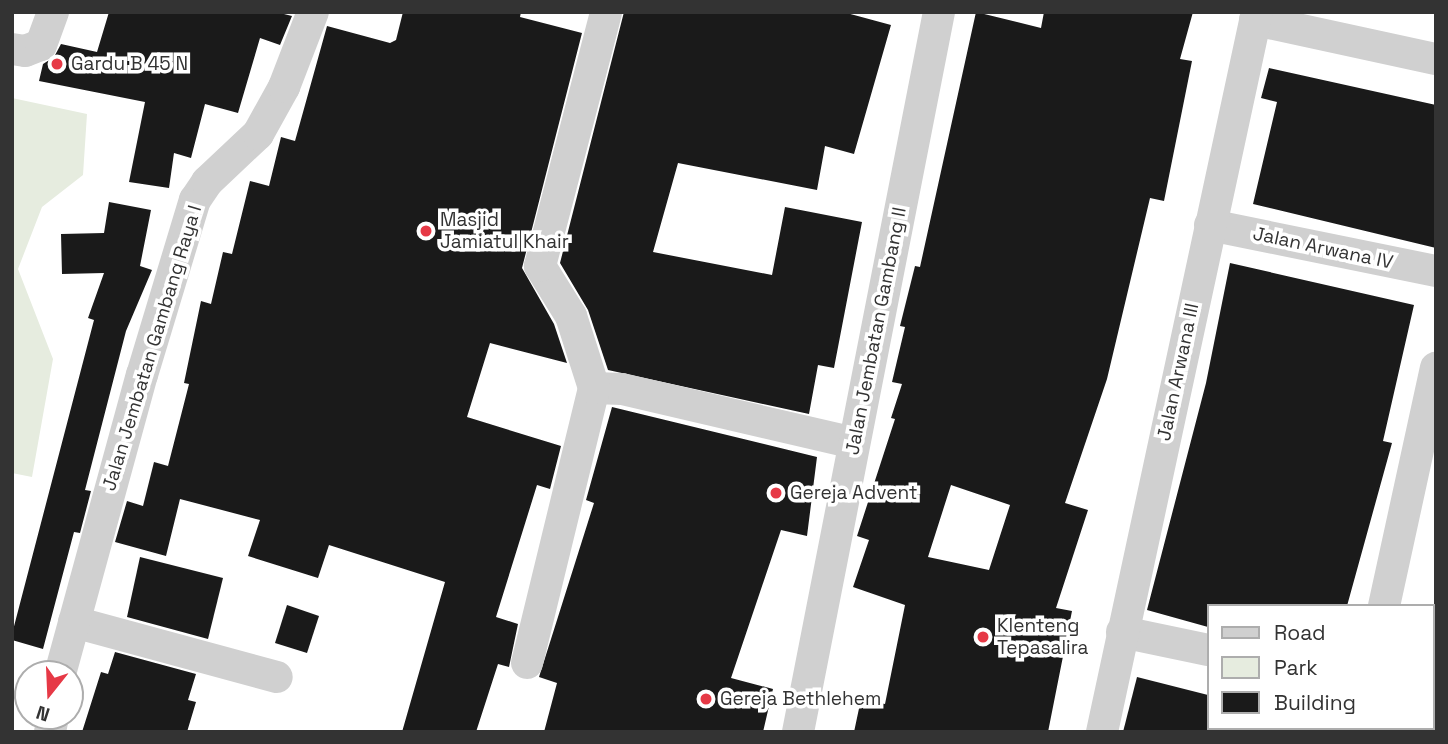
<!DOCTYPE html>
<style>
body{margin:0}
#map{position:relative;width:1448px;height:744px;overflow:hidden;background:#fff;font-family:"Space Grotesk",sans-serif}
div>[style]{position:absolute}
.green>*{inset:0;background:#e6ecdf}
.building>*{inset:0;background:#1a1a1a}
.minor>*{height:32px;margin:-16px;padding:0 16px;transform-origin:16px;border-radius:16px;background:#d0d0d0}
.dots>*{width:19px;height:19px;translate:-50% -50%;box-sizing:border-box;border:4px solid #fff;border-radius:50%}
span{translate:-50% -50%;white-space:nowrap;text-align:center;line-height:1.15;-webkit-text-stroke:7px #fff;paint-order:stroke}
.poi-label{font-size:19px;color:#333}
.left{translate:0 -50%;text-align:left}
.street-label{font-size:19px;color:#333}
.frame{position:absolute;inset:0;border:14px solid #333;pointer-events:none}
.legend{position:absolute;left:1207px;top:604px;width:228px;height:126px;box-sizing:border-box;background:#fff;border:2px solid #adadad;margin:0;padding:9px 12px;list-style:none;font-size:21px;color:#333}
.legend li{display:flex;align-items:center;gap:14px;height:35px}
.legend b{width:35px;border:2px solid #adadad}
.north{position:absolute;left:14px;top:660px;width:70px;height:70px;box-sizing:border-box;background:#fff;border:2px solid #adadad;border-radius:50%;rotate:198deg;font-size:19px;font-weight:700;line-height:28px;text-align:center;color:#333}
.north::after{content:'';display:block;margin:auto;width:24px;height:32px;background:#e63946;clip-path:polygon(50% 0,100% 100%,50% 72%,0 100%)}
</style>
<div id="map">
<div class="green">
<i style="clip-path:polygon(12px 98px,87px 114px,83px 175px,42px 207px,18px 269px,53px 359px,32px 477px,12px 473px)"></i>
</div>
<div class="building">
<i style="clip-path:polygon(109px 12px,276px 12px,292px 16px,280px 45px,260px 38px,238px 113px,205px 104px,191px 158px,174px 153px,169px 188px,129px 182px,145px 102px,39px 81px,43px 64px,54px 57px,61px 44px,97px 52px)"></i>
<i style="clip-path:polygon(403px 12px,521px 12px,520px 17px,582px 33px,522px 268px,554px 324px,567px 363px,490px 343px,467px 417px,561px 446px,550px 489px,537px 485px,496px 617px,518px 624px,509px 667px,498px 664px,476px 732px,402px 732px,445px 582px,329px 545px,318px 578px,248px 556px,260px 520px,180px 499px,166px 556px,115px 542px,127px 501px,143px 506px,154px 462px,168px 466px,189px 384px,184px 383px,201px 301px,211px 304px,223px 252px,232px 254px,250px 181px,269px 186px,281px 137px,295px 141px,327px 26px,390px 43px,396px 40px)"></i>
<i style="clip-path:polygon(624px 12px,843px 12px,891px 25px,854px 154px,825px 146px,817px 190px,678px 163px,653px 252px,772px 275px,785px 207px,862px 222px,834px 368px,818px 365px,809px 414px,608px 370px,588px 310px,560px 263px)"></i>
<i style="clip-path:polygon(evenodd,976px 12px,1041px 28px,1044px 12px,1193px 12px,1180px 59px,1192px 61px,1164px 201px,1150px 198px,1107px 379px,1065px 503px,1088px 510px,1056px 608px,1072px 611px,1048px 732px,854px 732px,861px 699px,885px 704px,905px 605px,853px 587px,869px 540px,857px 536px,895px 419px,891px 418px,902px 384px,892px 382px,905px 327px,900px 326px,915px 266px,920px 267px,976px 12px,951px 485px,1010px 505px,989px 570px,928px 557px,951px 485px)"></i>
<i style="clip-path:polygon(1269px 68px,1436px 105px,1436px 248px,1253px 204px,1277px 102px,1261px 98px)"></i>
<i style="clip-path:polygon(109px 202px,151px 210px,140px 266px,152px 270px,126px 331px,85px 490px,91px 491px,80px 533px,74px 532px,43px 649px,12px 640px,12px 634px,94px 320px,88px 318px,104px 273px,62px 274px,61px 234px,104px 233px)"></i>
<i style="clip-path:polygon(1230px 263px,1414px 305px,1383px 441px,1392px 443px,1347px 606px,1208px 606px,1208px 627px,1147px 610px,1206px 383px)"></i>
<i style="clip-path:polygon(612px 407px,817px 457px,807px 536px,781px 530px,731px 678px,773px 689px,763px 732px,544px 732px,557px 683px,539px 677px,594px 503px,586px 500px)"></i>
<i style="clip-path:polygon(140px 557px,223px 578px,208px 639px,127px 617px)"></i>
<i style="clip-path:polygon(287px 605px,319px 616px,307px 653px,275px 643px)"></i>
<i style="clip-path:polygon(115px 652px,196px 674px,188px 700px,196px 702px,187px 732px,82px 732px,101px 672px,108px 674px)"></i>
<i style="clip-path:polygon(1137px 677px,1208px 695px,1208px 732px,1123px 732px)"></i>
</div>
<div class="minor">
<i style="left:1255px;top:20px;width:185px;rotate:12.2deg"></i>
<i style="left:12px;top:49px;width:13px;rotate:9deg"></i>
<i style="left:25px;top:51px;width:17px;rotate:-21deg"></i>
<i style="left:41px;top:45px;width:35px;rotate:-70deg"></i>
<i style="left:1210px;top:225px;width:231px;rotate:11.5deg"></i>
<i style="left:594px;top:388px;width:28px;rotate:2deg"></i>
<i style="left:622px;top:389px;width:238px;rotate:13.1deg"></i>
<i style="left:1384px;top:606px;width:244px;rotate:-77.7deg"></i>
<i style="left:74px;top:622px;width:210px;rotate:15.2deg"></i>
<i style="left:1122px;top:632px;width:88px;rotate:11.8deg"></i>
<i style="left:527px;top:663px;width:283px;rotate:-76.3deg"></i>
<i style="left:594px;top:388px;width:76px;rotate:-107.7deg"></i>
<i style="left:571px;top:316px;width:59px;rotate:-121.8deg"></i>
<i style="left:540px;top:266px;width:262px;rotate:-75.4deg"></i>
<i style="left:60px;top:674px;width:310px;rotate:-74.7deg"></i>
<i style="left:142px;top:375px;width:183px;rotate:-73.2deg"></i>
<i style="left:195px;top:200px;width:22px;rotate:-56deg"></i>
<i style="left:207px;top:182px;width:70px;rotate:-43.3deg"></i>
<i style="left:258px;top:134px;width:54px;rotate:-61deg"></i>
<i style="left:284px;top:87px;width:80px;rotate:-68.9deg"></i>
<i style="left:1432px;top:698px;width:4px;rotate:14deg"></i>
<i style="left:50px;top:732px;width:16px;rotate:-79deg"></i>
<i style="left:798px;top:732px;width:734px;rotate:-78.92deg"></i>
<i style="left:1102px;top:732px;width:736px;rotate:-77.85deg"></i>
</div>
<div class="dots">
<i style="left:57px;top:64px;background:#e63946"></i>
<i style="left:426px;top:231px;background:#e63946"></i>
<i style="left:776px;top:493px;background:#e63946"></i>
<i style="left:983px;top:637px;background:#e63946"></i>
<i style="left:706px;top:699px;background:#e63946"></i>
</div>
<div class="poi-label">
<span class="left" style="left:71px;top:64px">Gardu B 45 N</span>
<span class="left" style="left:440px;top:231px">Masjid<br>Jamiatul Khair</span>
<span class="left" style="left:790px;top:493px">Gereja Advent</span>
<span class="left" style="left:997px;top:637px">Klenteng<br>Tepasalira</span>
<span class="left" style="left:720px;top:699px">Gereja Bethlehem</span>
</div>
<div class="street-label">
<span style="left:1323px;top:248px;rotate:12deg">Jalan Arwana IV</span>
<span style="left:876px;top:331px;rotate:-79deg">Jalan Jembatan Gambang II</span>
<span style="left:152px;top:348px;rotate:-73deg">Jalan Jembatan Gambang Raya I</span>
<span style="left:1178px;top:372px;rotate:-78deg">Jalan Arwana III</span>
</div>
<div class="frame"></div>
<ul class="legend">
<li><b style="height:9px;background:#d0d0d0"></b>Road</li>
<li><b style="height:19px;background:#e6ecdf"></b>Park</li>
<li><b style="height:19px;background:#1a1a1a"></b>Building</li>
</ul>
<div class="north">N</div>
</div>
